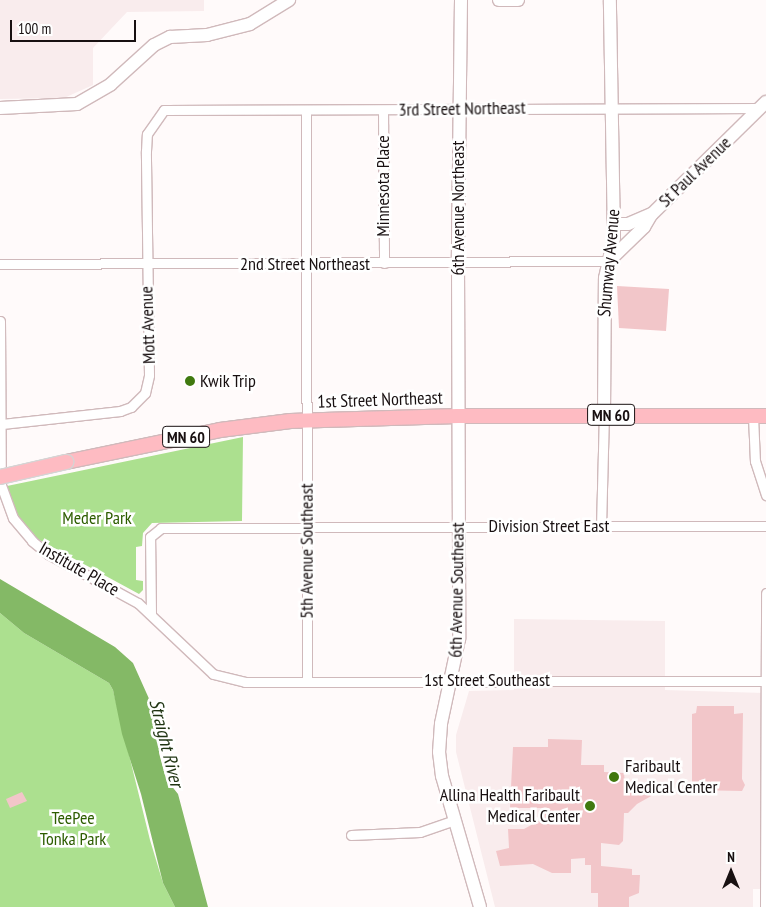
<!DOCTYPE html>
<style>
body{margin:0}
#map{position:relative;width:766px;height:907px;overflow:hidden;background:#fffafa;font-family:"PT Sans Narrow",sans-serif}
div>[style]{position:absolute}
.built>*{inset:0;background:#f9eced}
.green>*{inset:0;background:#ace08f}
.water>*{inset:0;background:#84b966}
.building>*{inset:0;background:#f2c6c9}
.roads{filter:drop-shadow(1px 0 #d0b9bb) drop-shadow(-1px 0 #d0b9bb) drop-shadow(0 1px #d0b9bb) drop-shadow(0 -1px #d0b9bb)}
.street>*{height:9px;margin:-4.5px;padding:0 4.5px;transform-origin:4.5px;border-radius:4.5px;background:#fff}
.secondary>*{height:12px;margin:-6px;padding:0 6px;transform-origin:6px;border-radius:6px;background:#fff}
.primary>*{height:14px;margin:-7px;padding:0 7px;transform-origin:7px;border-radius:7px;background:#febbc2}
.bridges{filter:drop-shadow(1px 0 #d5d4d4) drop-shadow(-1px 0 #d5d4d4) drop-shadow(0 1px #d5d4d4) drop-shadow(0 -1px #d5d4d4)}
.primary-bridge>*{height:14px;margin:-7px;padding:0 7px;transform-origin:7px;border-radius:7px;background:#febbc2}
.dots>*{width:14px;height:14px;translate:-50% -50%;box-sizing:border-box;border:2px solid #fff;border-radius:50%}
span{translate:-50% -50%;white-space:nowrap;text-align:center;line-height:1.15;-webkit-text-stroke:5px #fff;paint-order:stroke}
.shield-label span{padding:1px 4px;background:#fff;border:1px solid;border-radius:4px;-webkit-text-stroke-width:0}
.shield-label{font-size:16px;color:#181011;font-weight:700}
.street-label{font-size:18px;color:#181011}
.poi-label{font-size:18px;color:#181011}
.left{translate:0 -50%;text-align:left}
.right{translate:-100% -50%;text-align:right}
.park-label{font-size:18px;color:#2d5d00}
.water-label{font-size:19px;color:#1f3412;font-style:italic}
.north{position:absolute;left:706px;top:847px;width:50px;height:50px;-webkit-text-stroke:4px #fff;paint-order:stroke;rotate:0deg;font-size:14px;font-weight:700;line-height:20px;text-align:center;color:#181011}
.north::after{content:'';display:block;margin:auto;width:18px;height:22px;background:#181011;clip-path:polygon(50% 0,100% 100%,50% 72%,0 100%)}
.scale{position:absolute;left:10px;top:20px;width:126px;height:22px;box-sizing:border-box;border:2px solid #181011;border-top:0;padding-left:6px;font-size:15px;line-height:18px;white-space:nowrap;color:#181011;-webkit-text-stroke:4px #fff;paint-order:stroke}
</style>
<div id="map">
<div class="built">
<i style="clip-path:polygon(0 0,204px 0,204px 11px,127px 12px,93px 48px,93px 85px,64px 98px,0 99px)"></i>
<i style="clip-path:polygon(514px 619px,665px 621px,665px 690px,766px 693px,766px 889px,753px 889px,753px 907px,495px 907px,456px 752px,456px 735px,469px 691px,514px 690px)"></i>
</div>
<div class="green">
<i style="clip-path:polygon(243px 437px,242px 521px,152px 523px,143px 533px,142px 546px,136px 547px,136px 580px,143px 581px,143px 590px,139px 594px,34px 537px,17px 515px,7px 486px)"></i>
<i style="clip-path:polygon(0 613px,24px 633px,109px 683px,113px 690px,150px 840px,163px 883px,175px 907px,0 907px)"></i>
</div>
<div class="water">
<i style="clip-path:polygon(0 579px,115px 647px,133px 663px,159px 721px,159px 753px,166px 779px,178px 794px,208px 907px,175px 907px,163px 883px,141px 794px,122px 734px,113px 690px,109px 683px,24px 633px,0 613px)"></i>
</div>
<div class="building">
<i style="clip-path:polygon(617px 286px,669px 289px,666px 331px,619px 328px)"></i>
<i style="clip-path:polygon(697px 706px,734px 706px,734px 714px,743px 713px,742px 779px,745px 785px,742px 791px,692px 790px,692px 714px,696px 713px)"></i>
<i style="clip-path:polygon(548px 739px,582px 740px,581px 765px,604px 765px,604px 772px,624px 773px,625px 784px,653px 784px,653px 795px,637px 804px,628px 813px,624px 813px,623px 841px,619px 845px,601px 843px,601px 866px,632px 869px,632px 875px,640px 875px,639px 893px,629px 897px,629px 907px,598px 907px,598px 893px,591px 893px,591px 865px,585px 865px,585px 858px,571px 859px,571px 873px,552px 873px,533px 864px,500px 866px,496px 851px,509px 848px,508px 829px,524px 829px,544px 818px,544px 808px,510px 808px,513px 747px,548px 747px)"></i>
<i style="clip-path:polygon(22px 792px,27px 801px,10px 808px,6px 799px)"></i>
</div>
<div class="roads">
<div class="street">
<i style="left:306px;top:110px;width:570px;rotate:89.9deg"></i>
<i style="left:383px;top:110px;width:153px;rotate:89.6deg"></i>
<i style="left:0;top:264px;width:609px;rotate:-0.28deg"></i>
<i style="left:0;top:321px;width:164px;rotate:89.7deg"></i>
<i style="left:1px;top:485px;width:35px;rotate:70deg"></i>
<i style="left:13px;top:518px;width:30px;rotate:50deg"></i>
<i style="left:32px;top:541px;width:21px;rotate:39deg"></i>
<i style="left:48px;top:554px;width:102px;rotate:28.6deg"></i>
<i style="left:138px;top:603px;width:103px;rotate:43.4deg"></i>
<i style="left:213px;top:674px;width:33px;rotate:14deg"></i>
<i style="left:245px;top:682px;width:518px;rotate:-0.11deg"></i>
<i style="left:753px;top:416px;width:45px;rotate:87.5deg"></i>
<i style="left:755px;top:461px;width:36px;rotate:72deg"></i>
<i style="left:2px;top:424px;width:119px;rotate:-6.3deg"></i>
<i style="left:120px;top:411px;width:12px;rotate:-20deg"></i>
<i style="left:131px;top:407px;width:20px;rotate:-45deg"></i>
<i style="left:145px;top:393px;width:18px;rotate:-77deg"></i>
<i style="left:149px;top:375px;width:224px;rotate:-90.8deg"></i>
<i style="left:146px;top:151px;width:17px;rotate:-87deg"></i>
<i style="left:147px;top:134px;width:29px;rotate:-55deg"></i>
<i style="left:164px;top:110px;width:596px;rotate:-0.19deg"></i>
<i style="left:601px;top:527px;width:112px;rotate:-88.5deg"></i>
<i style="left:151px;top:614px;width:77px;rotate:-90.7deg"></i>
<i style="left:150px;top:537px;width:14px;rotate:-39deg"></i>
<i style="left:161px;top:528px;width:605px;rotate:-0.19deg"></i>
<i style="left:351px;top:835px;width:69px;rotate:-2.5deg"></i>
<i style="left:420px;top:832px;width:36px;rotate:-19deg"></i>
<i style="left:765px;top:907px;width:314px;rotate:-89.8deg"></i>
</div>
<div class="secondary">
<i style="left:461px;top:0;width:264px;rotate:90.7deg"></i>
<i style="left:458px;top:264px;width:375px;rotate:89.8deg"></i>
<i style="left:459px;top:639px;width:87px;rotate:102deg"></i>
<i style="left:441px;top:724px;width:28px;rotate:94deg"></i>
<i style="left:439px;top:752px;width:24px;rotate:83deg"></i>
<i style="left:442px;top:776px;width:136px;rotate:73.8deg"></i>
<i style="left:499px;top:0;width:19px"></i>
<i style="left:0;top:108px;width:77px;rotate:-3deg"></i>
<i style="left:77px;top:104px;width:39px;rotate:-30deg"></i>
<i style="left:111px;top:84px;width:58px;rotate:-42.2deg"></i>
<i style="left:154px;top:45px;width:18px;rotate:-27deg"></i>
<i style="left:170px;top:37px;width:37px;rotate:-3deg"></i>
<i style="left:207px;top:35px;width:44px;rotate:-14.3deg"></i>
<i style="left:250px;top:24px;width:46px;rotate:-31.6deg"></i>
<i style="left:614px;top:224px;width:14px"></i>
<i style="left:628px;top:224px;width:26px;rotate:-23deg"></i>
<i style="left:652px;top:214px;width:160px;rotate:-44.5deg"></i>
<i style="left:609px;top:261px;width:49px;rotate:-44.2deg"></i>
<i style="left:644px;top:227px;width:14px;rotate:-60deg"></i>
<i style="left:604px;top:415px;width:137px;rotate:-89.6deg"></i>
<i style="left:605px;top:278px;width:41px;rotate:-77.3deg"></i>
<i style="left:614px;top:238px;width:238px;rotate:-91deg"></i>
</div>
<div class="primary">
<i style="left:66px;top:462px;width:157px;rotate:-11.7deg"></i>
<i style="left:220px;top:430px;width:71px;rotate:-7.3deg"></i>
<i style="left:290px;top:421px;width:168px;rotate:-1.7deg"></i>
<i style="left:458px;top:416px;width:308px"></i>
</div>
</div>
<div class="bridges">
<div class="primary-bridge">
<i style="left:0;top:477px;width:68px;rotate:-12.8deg"></i>
</div>
</div>
<div class="dots">
<i style="left:190px;top:381px;background:#40790f"></i>
<i style="left:614px;top:777px;background:#40790f"></i>
<i style="left:590px;top:806px;background:#40790f"></i>
</div>
<div class="shield-label">
<span style="left:611px;top:415px">MN 60</span>
<span style="left:186px;top:437px">MN 60</span>
</div>
<div class="street-label">
<span style="left:462px;top:109px;rotate:-1deg">3rd Street Northeast</span>
<span style="left:695px;top:172px;rotate:-44deg">St Paul Avenue</span>
<span style="left:383px;top:186px;rotate:-90deg">Minnesota Place</span>
<span style="left:458px;top:208px;rotate:-90deg">6th Avenue Northeast</span>
<span style="left:609px;top:263px;rotate:-85deg">Shumway Avenue</span>
<span style="left:305px;top:264px">2nd Street Northeast</span>
<span style="left:148px;top:325px;rotate:-92deg">Mott Avenue</span>
<span style="left:380px;top:400px;rotate:-2deg">1st Street Northeast</span>
<span style="left:549px;top:526px">Division Street East</span>
<span style="left:307px;top:551px;rotate:-90deg">5th Avenue Southeast</span>
<span style="left:79px;top:569px;rotate:30deg">Institute Place</span>
<span style="left:457px;top:590px;rotate:-89deg">6th Avenue Southeast</span>
<span style="left:487px;top:680px">1st Street Southeast</span>
</div>
<div class="poi-label">
<span class="left" style="left:200px;top:381px">Kwik Trip</span>
<span class="left" style="left:625px;top:777px">Faribault<br>Medical Center</span>
<span class="right" style="left:580px;top:806px">Allina Health Faribault<br>Medical Center</span>
</div>
<div class="park-label">
<span style="left:97px;top:518px">Meder Park</span>
<span style="left:73px;top:829px">TeePee<br>Tonka Park</span>
</div>
<div class="water-label">
<span style="left:166px;top:743px;rotate:76deg">Straight River</span>
</div>
<div class="north">N</div>
<div class="scale">100 m</div>
</div>
